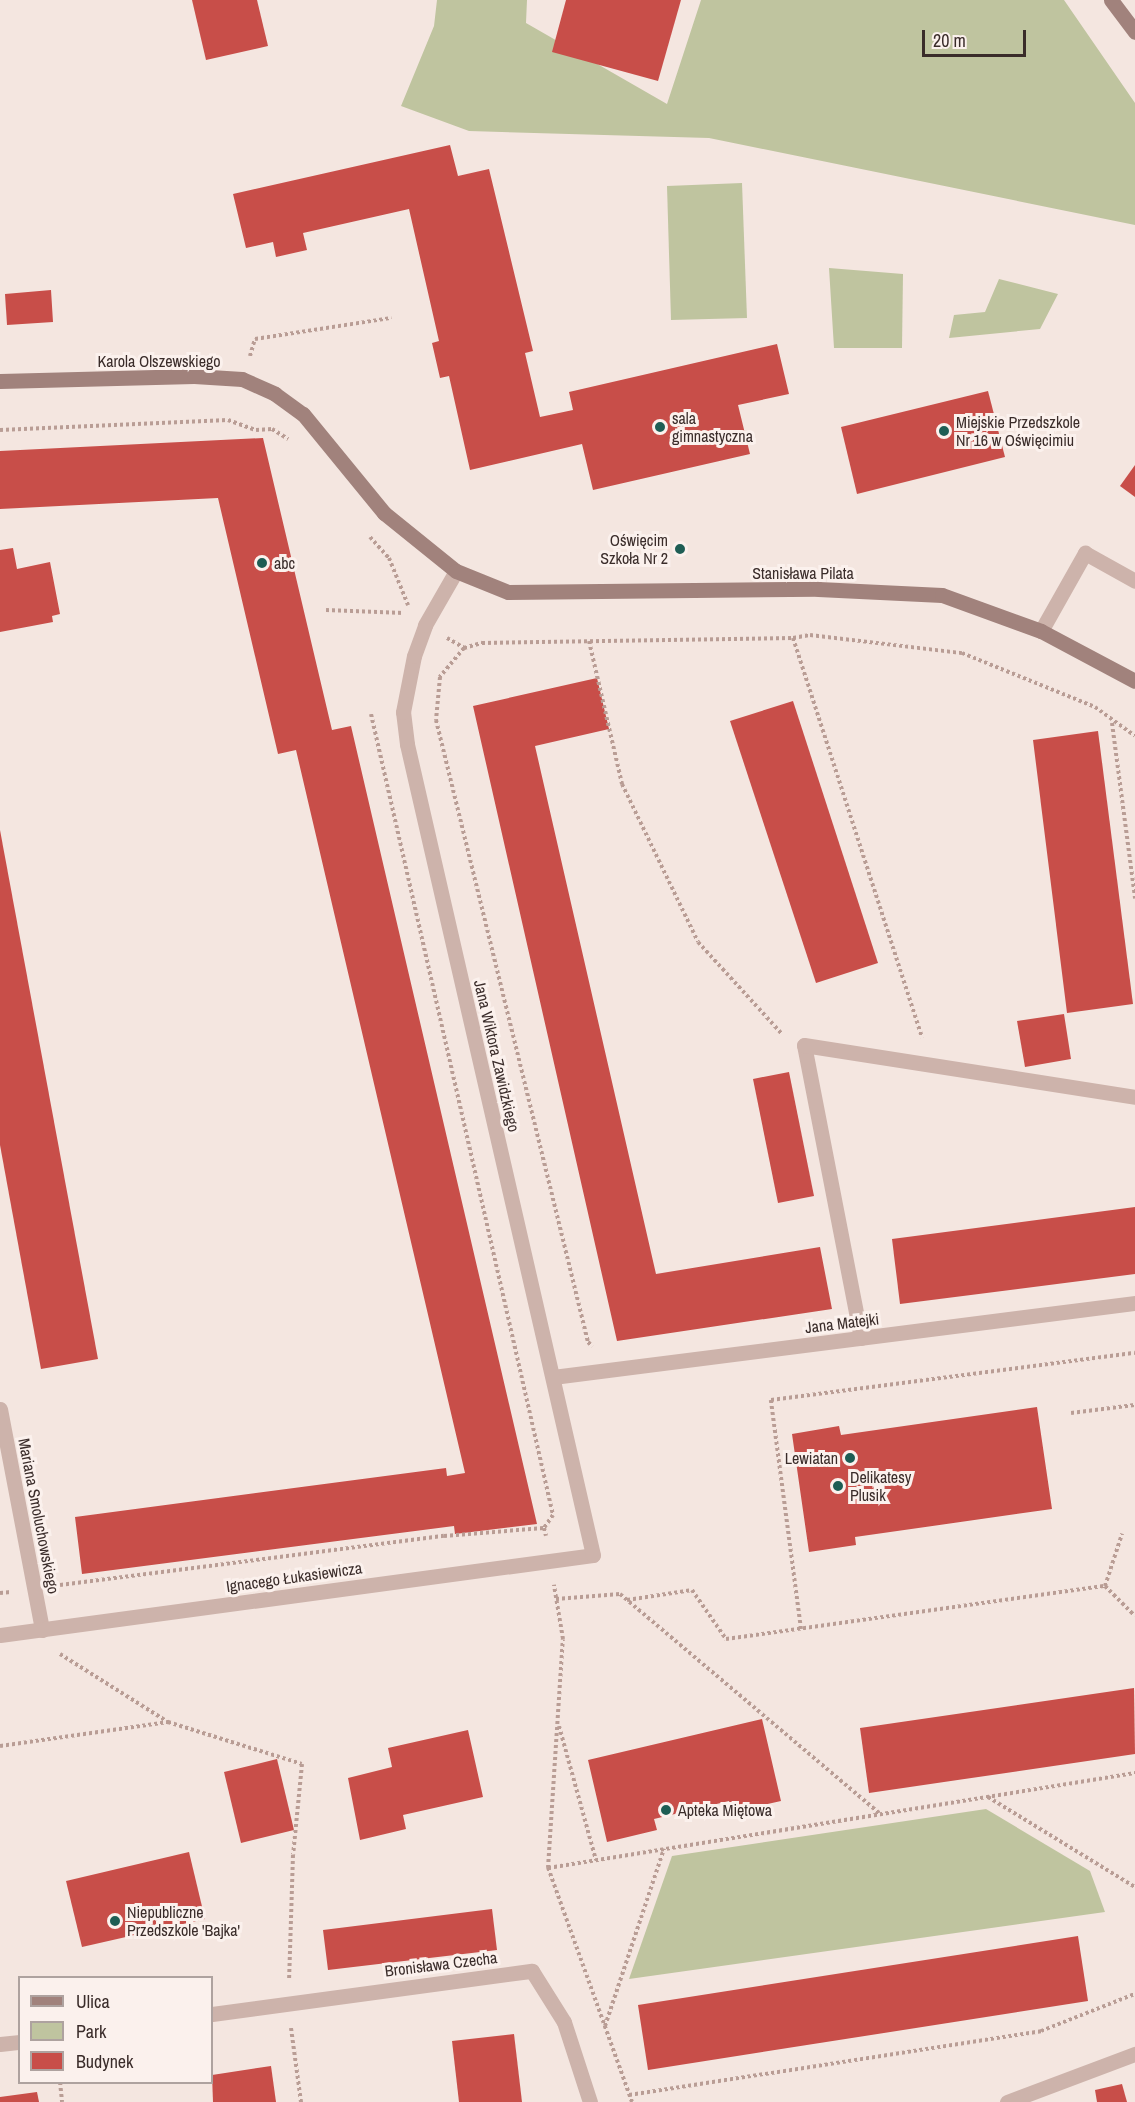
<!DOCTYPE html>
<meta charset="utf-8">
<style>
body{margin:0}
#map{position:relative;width:1135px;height:2102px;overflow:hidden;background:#f4e6e0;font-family:"Archivo Narrow",sans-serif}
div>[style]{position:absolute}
.green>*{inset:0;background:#bfc49f}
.building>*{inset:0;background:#c84e49}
.path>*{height:4px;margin-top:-2px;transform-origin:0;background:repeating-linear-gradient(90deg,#b99d95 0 3px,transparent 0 6px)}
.lane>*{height:15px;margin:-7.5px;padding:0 7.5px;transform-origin:7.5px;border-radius:7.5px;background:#cdb3ab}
.street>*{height:15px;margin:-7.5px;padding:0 7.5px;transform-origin:7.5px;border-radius:7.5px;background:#cdb3ab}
.secondary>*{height:15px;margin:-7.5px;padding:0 7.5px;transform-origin:7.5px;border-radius:7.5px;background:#a1827c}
.dots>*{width:16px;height:16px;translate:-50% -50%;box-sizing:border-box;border:3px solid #fbf1ed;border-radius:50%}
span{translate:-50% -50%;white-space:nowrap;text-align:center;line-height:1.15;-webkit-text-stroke:6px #fbf1ed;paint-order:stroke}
.street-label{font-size:16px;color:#3a2c2a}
.poi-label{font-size:16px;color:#3a2c2a}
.left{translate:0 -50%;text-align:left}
.right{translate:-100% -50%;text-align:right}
.legend{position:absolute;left:18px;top:1976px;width:195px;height:108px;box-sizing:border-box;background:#fbf1ed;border:2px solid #aea29f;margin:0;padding:8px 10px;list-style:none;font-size:18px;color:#3a2c2a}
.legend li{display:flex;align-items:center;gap:12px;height:30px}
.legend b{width:30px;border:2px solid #aea29f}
.scale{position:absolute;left:922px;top:30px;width:104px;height:27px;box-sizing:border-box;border:3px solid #3a2c2a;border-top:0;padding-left:8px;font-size:18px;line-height:21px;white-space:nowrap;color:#3a2c2a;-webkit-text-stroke:4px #fbf1ed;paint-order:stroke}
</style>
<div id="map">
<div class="green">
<i style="clip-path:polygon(437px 0,527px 0,526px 23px,667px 104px,701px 0,1064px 0,1135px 103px,1135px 225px,709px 138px,469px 131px,401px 106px,434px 26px)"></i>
<i style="clip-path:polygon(742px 183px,747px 318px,671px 320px,667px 186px)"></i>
<i style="clip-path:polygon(829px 268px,903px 274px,902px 348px,834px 348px)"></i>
<i style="clip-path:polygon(999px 279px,1058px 294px,1040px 329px,949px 338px,954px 315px,985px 312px)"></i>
<i style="clip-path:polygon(986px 1809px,1090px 1871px,1105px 1912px,629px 1979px,672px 1856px)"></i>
</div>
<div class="building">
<i style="clip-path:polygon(192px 0,257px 0,268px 46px,206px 60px)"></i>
<i style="clip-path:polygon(566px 0,681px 0,658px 81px,552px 52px)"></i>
<i style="clip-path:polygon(450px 145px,458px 176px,489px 169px,533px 351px,525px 353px,540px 417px,573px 410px,569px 392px,777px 344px,789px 394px,738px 405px,750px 454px,593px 490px,582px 444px,470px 470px,449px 376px,440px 378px,432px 343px,439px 341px,409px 209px,303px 233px,307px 250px,276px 257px,273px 242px,246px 248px,233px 194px)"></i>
<i style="clip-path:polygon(51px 290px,53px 322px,7px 325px,5px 294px)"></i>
<i style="clip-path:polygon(988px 391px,1005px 457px,857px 494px,841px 427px)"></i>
<i style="clip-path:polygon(263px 438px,332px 730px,351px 726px,537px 1524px,455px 1534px,454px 1526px,82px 1574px,75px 1517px,446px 1468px,447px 1476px,465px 1473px,296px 750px,278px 754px,218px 498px,0 509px,0 451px)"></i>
<i style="clip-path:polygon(1135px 465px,1135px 497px,1120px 486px)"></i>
<i style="clip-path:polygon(13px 548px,17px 569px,50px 562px,60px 614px,52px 616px,53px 622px,0 632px,0 550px)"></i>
<i style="clip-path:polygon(597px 678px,609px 729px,535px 746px,656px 1274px,820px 1247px,832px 1309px,617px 1341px,473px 706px)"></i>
<i style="clip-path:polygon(793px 701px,878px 963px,816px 983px,730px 721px)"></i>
<i style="clip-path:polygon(1098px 731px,1133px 1004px,1067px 1013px,1033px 740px)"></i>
<i style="clip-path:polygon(0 830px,98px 1359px,41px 1369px,0 1145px)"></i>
<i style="clip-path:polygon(1064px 1014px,1071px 1059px,1025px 1067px,1017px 1021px)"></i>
<i style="clip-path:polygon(789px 1072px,814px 1196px,778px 1203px,753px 1079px)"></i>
<i style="clip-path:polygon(1135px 1207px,1135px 1274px,900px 1304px,892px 1239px)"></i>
<i style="clip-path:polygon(1037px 1407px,1052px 1509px,855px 1537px,856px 1545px,809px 1552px,792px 1434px,839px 1426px,841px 1435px)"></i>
<i style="clip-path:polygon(1134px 1688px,1135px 1754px,869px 1793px,860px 1728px)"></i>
<i style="clip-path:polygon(762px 1719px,781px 1801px,732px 1812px,729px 1801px,654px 1819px,657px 1830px,607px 1842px,588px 1760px)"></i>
<i style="clip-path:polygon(468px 1730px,483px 1797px,403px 1815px,406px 1829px,360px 1840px,348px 1778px,392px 1767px,388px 1748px)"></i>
<i style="clip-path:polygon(277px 1759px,294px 1830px,241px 1843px,224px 1772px)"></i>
<i style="clip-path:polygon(189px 1852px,205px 1919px,82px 1947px,66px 1881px)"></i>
<i style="clip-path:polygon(492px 1909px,497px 1950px,328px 1970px,323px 1930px)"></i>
<i style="clip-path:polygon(1078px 1936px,1088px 2001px,648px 2070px,638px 2005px)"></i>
<i style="clip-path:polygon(514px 2034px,522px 2102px,459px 2102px,452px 2041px)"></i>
<i style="clip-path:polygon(271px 2066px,276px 2102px,213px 2102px,212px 2075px)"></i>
<i style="clip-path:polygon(1122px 2084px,1127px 2102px,1097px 2102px,1095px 2090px)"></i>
<i style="clip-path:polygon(37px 2092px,39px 2102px,0 2102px,0 2097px)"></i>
</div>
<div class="path">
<i style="left:250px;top:356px;width:18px;rotate:-74deg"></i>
<i style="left:255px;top:339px;width:138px;rotate:-8.8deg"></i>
<i style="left:0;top:430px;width:228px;rotate:-2.5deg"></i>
<i style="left:228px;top:420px;width:30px;rotate:20deg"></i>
<i style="left:256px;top:430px;width:16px;rotate:-4deg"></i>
<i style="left:272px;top:429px;width:19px;rotate:32deg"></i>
<i style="left:370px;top:537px;width:28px;rotate:48deg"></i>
<i style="left:389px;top:558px;width:51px;rotate:68deg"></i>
<i style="left:326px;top:610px;width:78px;rotate:2.2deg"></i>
<i style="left:447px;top:638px;width:20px;rotate:30deg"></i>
<i style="left:464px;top:648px;width:19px;rotate:-16deg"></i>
<i style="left:482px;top:643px;width:311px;rotate:-0.9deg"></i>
<i style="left:793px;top:638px;width:17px;rotate:-10deg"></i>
<i style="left:810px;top:635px;width:153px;rotate:6.8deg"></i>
<i style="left:962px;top:653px;width:144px;rotate:22.1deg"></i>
<i style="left:1095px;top:707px;width:49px;rotate:35.9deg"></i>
<i style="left:793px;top:638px;width:420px;rotate:72.1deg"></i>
<i style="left:589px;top:641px;width:147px;rotate:77deg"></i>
<i style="left:622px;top:784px;width:175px;rotate:64.3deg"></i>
<i style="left:698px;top:942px;width:125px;rotate:47.6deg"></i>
<i style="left:464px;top:648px;width:38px;rotate:130deg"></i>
<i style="left:440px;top:677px;width:43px;rotate:95.3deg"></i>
<i style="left:436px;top:720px;width:640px;rotate:76.27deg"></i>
<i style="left:588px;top:1342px;width:6px;rotate:45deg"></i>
<i style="left:371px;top:714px;width:821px;rotate:77.2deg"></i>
<i style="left:553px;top:1515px;width:16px;rotate:125deg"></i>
<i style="left:1112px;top:723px;width:177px;rotate:82.5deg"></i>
<i style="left:1071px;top:1413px;width:64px;rotate:-7.1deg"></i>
<i style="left:60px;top:1585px;width:387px;rotate:-7.3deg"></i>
<i style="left:444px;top:1536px;width:100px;rotate:-4.6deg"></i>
<i style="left:544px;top:1528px;width:8px;rotate:76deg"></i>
<i style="left:1105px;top:1586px;width:55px;rotate:-71.9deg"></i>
<i style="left:0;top:1593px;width:11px;rotate:-5deg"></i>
<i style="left:556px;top:1599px;width:64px;rotate:-4.5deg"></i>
<i style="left:620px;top:1594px;width:341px;rotate:40.2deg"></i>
<i style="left:627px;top:1600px;width:66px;rotate:-8.7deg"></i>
<i style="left:692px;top:1590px;width:60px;rotate:55.2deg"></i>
<i style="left:726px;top:1639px;width:383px;rotate:-8deg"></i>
<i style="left:1105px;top:1586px;width:42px;rotate:45deg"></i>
<i style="left:801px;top:1629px;width:231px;rotate:-97.5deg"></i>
<i style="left:771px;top:1400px;width:367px;rotate:-7.4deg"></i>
<i style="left:60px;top:1654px;width:128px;rotate:32.2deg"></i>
<i style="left:559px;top:1726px;width:139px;rotate:74.6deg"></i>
<i style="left:0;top:1746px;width:170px;rotate:-8.1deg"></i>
<i style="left:168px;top:1722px;width:140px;rotate:17.4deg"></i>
<i style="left:302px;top:1764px;width:91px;rotate:95.6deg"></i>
<i style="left:293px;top:1855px;width:124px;rotate:91.8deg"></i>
<i style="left:988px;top:1797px;width:172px;rotate:31.5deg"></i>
<i style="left:548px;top:1868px;width:229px;rotate:-86.3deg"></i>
<i style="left:563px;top:1639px;width:55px;rotate:-99.5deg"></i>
<i style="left:605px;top:2026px;width:187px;rotate:-71.6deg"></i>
<i style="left:291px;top:2028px;width:75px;rotate:82.3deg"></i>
<i style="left:60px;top:2082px;width:20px;rotate:84deg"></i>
<i style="left:629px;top:2095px;width:417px;rotate:-8.8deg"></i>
<i style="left:1041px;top:2031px;width:101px;rotate:-21.5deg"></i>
<i style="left:632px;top:2102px;width:249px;rotate:-109.7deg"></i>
<i style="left:548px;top:1868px;width:595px;rotate:-9.19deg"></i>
</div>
<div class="lane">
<i style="left:1041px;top:631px;width:90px;rotate:-60.6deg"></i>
<i style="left:1085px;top:553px;width:57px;rotate:29.2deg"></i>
<i style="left:861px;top:1338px;width:298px;rotate:-101deg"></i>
<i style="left:804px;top:1045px;width:335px;rotate:8.9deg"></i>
</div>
<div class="street">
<i style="left:553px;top:1377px;width:587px;rotate:-7.25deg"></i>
<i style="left:0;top:1409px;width:225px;rotate:79.2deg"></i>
<i style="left:0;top:1635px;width:598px;rotate:-7.68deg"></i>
<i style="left:593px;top:1555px;width:832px;rotate:-102.92deg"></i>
<i style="left:407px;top:744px;width:32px;rotate:-97deg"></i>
<i style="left:403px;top:712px;width:57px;rotate:-78.9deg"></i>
<i style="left:414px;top:656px;width:33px;rotate:-70deg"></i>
<i style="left:425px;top:625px;width:62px;rotate:-60.1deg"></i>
<i style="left:212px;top:2014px;width:323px;rotate:-7.7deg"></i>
<i style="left:532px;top:1971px;width:60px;rotate:57.9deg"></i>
<i style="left:564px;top:2022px;width:84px;rotate:72deg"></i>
<i style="left:0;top:2044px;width:20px;rotate:-6deg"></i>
<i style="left:1007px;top:2102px;width:137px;rotate:-20.6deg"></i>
</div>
<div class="secondary">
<i style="left:1111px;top:0;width:40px;rotate:53deg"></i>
<i style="left:0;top:381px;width:194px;rotate:-1.5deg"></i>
<i style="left:194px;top:376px;width:48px;rotate:3.6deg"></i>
<i style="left:242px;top:379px;width:36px;rotate:24deg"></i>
<i style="left:275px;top:394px;width:34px;rotate:36deg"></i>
<i style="left:303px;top:414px;width:128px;rotate:50.7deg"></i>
<i style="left:384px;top:513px;width:92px;rotate:38.9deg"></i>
<i style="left:456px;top:571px;width:56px;rotate:22deg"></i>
<i style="left:508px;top:592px;width:310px;rotate:-0.6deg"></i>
<i style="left:818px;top:589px;width:124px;rotate:2.8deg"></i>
<i style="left:942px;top:595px;width:105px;rotate:20deg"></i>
<i style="left:1041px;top:631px;width:106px;rotate:28deg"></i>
</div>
<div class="dots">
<i style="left:660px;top:427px;background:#1e5d54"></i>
<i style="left:944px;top:431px;background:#1e5d54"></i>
<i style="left:680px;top:549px;background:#1e5d54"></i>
<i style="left:262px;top:563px;background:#1e5d54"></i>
<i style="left:850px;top:1458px;background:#1e5d54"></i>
<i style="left:838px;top:1486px;background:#1e5d54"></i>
<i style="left:666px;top:1810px;background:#1e5d54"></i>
<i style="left:115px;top:1921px;background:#1e5d54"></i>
</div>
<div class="street-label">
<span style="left:159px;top:361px">Karola Olszewskiego</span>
<span style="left:803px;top:573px">Stanisława Pilata</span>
<span style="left:497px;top:1056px;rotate:77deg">Jana Wiktora Zawidzkiego</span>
<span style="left:842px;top:1323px;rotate:-7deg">Jana Matejki</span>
<span style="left:39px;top:1516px;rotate:79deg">Mariana Smoluchowskiego</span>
<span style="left:294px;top:1577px;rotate:-8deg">Ignacego Łukasiewicza</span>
<span style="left:441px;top:1964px;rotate:-7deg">Bronisława Czecha</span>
</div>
<div class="poi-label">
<span class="left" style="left:672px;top:427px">sala<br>gimnastyczna</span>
<span class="left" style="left:956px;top:431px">Miejskie Przedszkole<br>Nr 16 w Oświęcimiu</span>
<span class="right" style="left:668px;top:549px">Oświęcim<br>Szkoła Nr 2</span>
<span class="left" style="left:274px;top:563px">abc</span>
<span class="right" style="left:838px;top:1458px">Lewiatan</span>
<span class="left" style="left:850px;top:1486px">Delikatesy<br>Plusik</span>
<span class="left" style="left:678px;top:1810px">Apteka Miętowa</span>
<span class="left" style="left:127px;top:1921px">Niepubliczne<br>Przedszkole 'Bajka'</span>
</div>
<ul class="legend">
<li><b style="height:8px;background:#a1827c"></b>Ulica</li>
<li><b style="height:16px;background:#bfc49f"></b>Park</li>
<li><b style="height:16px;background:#c84e49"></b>Budynek</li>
</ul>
<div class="scale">20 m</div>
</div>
